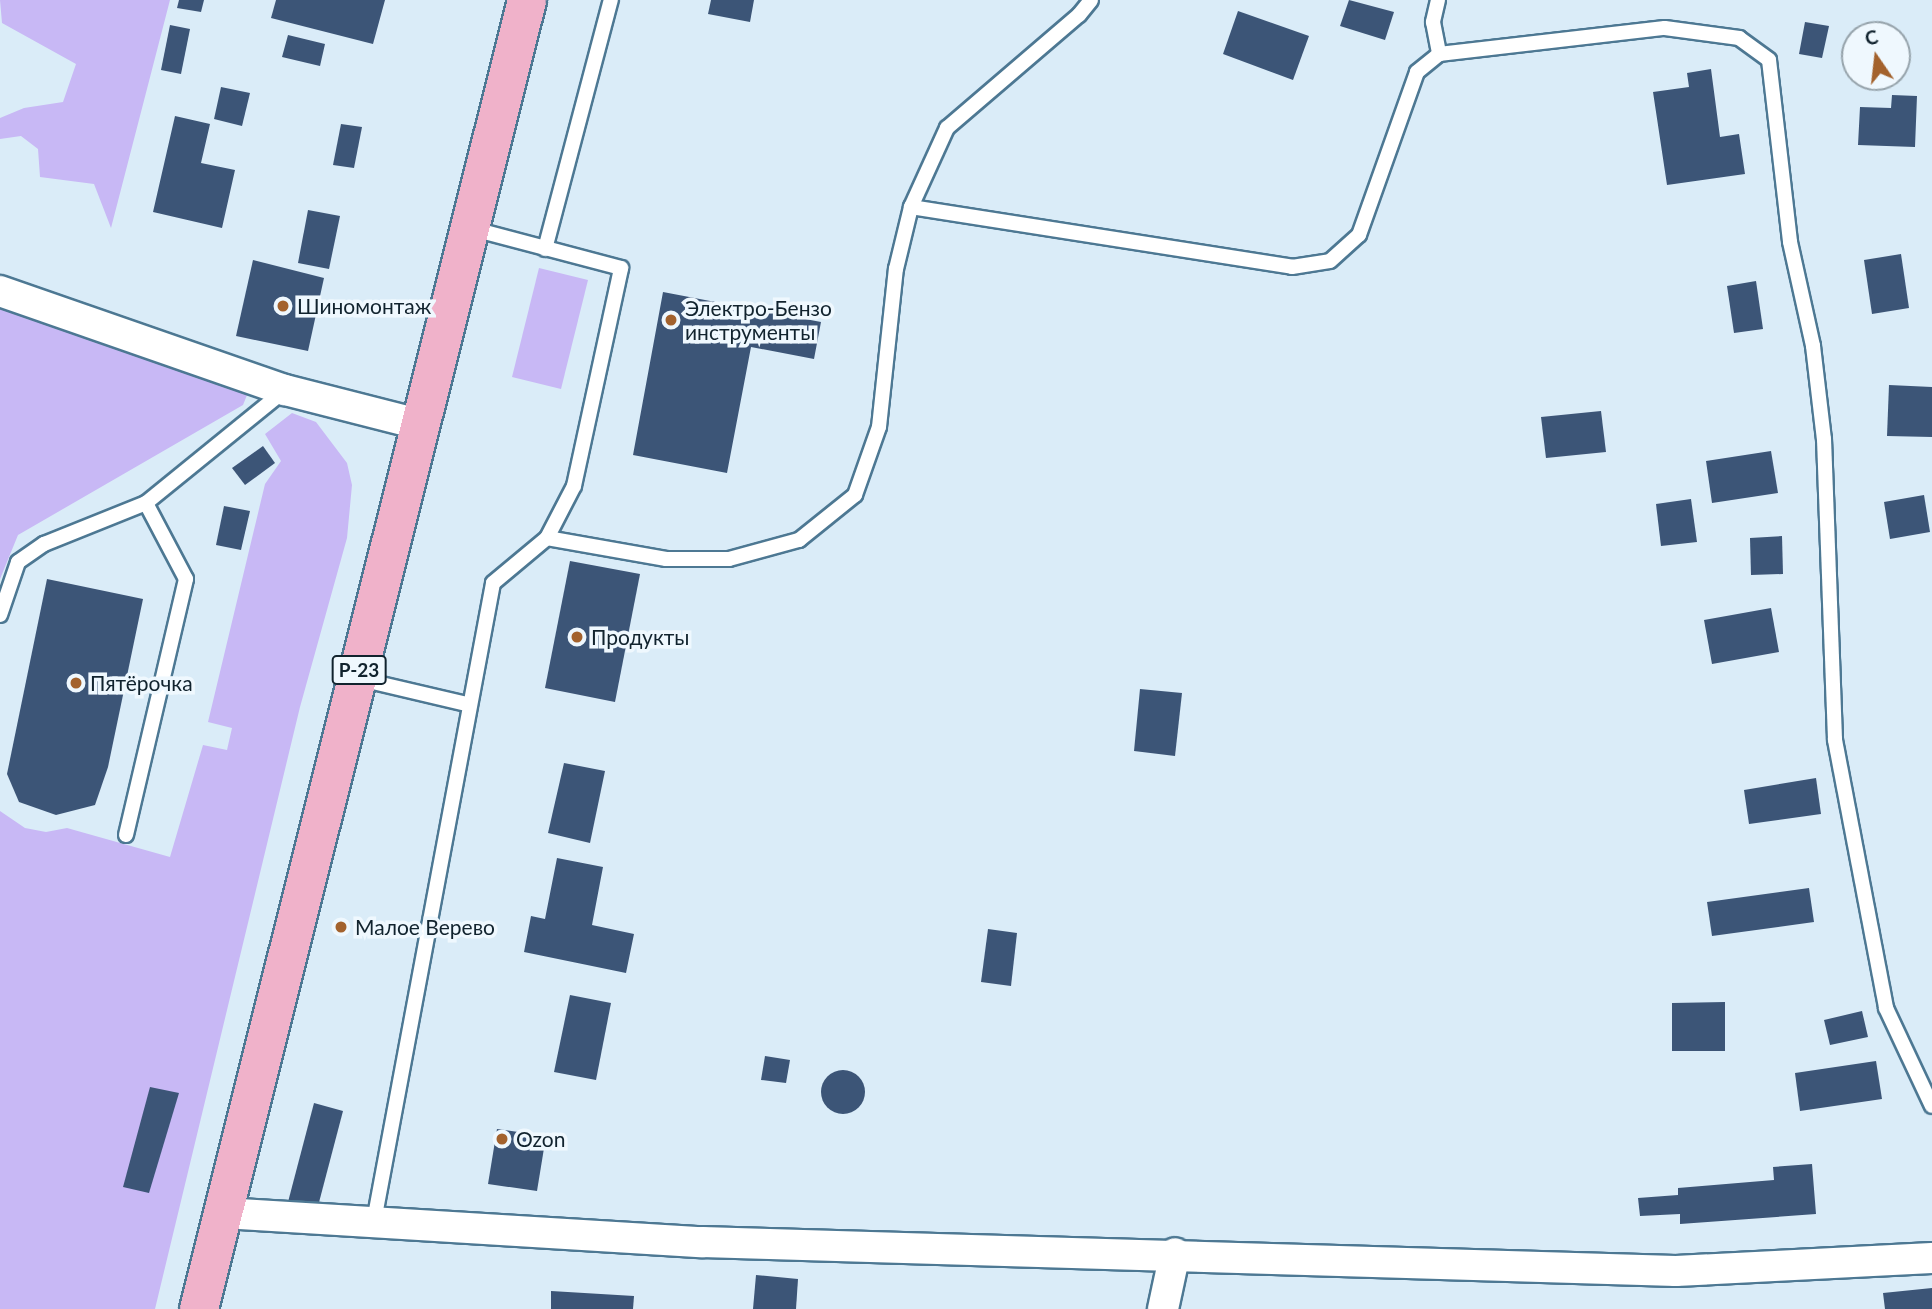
<!DOCTYPE html>
<meta charset="utf-8">
<style>
body{margin:0}
#map{position:relative;width:1932px;height:1309px;overflow:hidden;background:#daecf8;font-family:Lato,sans-serif}
div>[style]{position:absolute}
.green>*{inset:0;background:#c8b8f5}
.building>*{inset:0;background:#3c5577}
.round{border-radius:50%}
.roads{filter:drop-shadow(2px 0 #4d7893) drop-shadow(-2px 0 #4d7893) drop-shadow(0 2px #4d7893) drop-shadow(0 -2px #4d7893)}
.lane>*{height:14px;margin:-7px;padding:0 7px;transform-origin:7px;border-radius:7px;background:#fff}
.street>*{height:30px;margin:-15px;padding:0 15px;transform-origin:15px;border-radius:15px;background:#fff}
.primary>*{height:38px;margin:-19px;padding:0 19px;transform-origin:19px;border-radius:19px;background:#f0b2ca}
.dots>*{width:19px;height:19px;translate:-50% -50%;box-sizing:border-box;border:4px solid #eff8fe;border-radius:50%}
span{translate:-50% -50%;white-space:nowrap;text-align:center;line-height:1.15;-webkit-text-stroke:7px #eff8fe;paint-order:stroke}
.shield-label span{padding:2px 5px;background:#eff8fe;border:2px solid;border-radius:5px;-webkit-text-stroke-width:0}
.shield-label{font-size:19px;color:#11232e;font-weight:700}
.poi-label{font-size:21px;color:#11232e}
.left{translate:0 -50%;text-align:left}
.north{position:absolute;left:1841px;top:21px;width:70px;height:70px;box-sizing:border-box;background:#eff8fe;border:2px solid #96a3ab;border-radius:50%;rotate:346deg;font-size:19px;font-weight:700;line-height:28px;text-align:center;color:#11232e}
.north::after{content:'';display:block;margin:auto;width:24px;height:32px;background:#a3622d;clip-path:polygon(50% 0,100% 100%,50% 72%,0 100%)}
</style>
<div id="map">
<div class="green">
<i style="clip-path:polygon(0 0,170px 0,111px 228px,94px 184px,40px 177px,38px 149px,21px 136px,0 139px,0 118px,24px 108px,63px 102px,76px 64px,2px 23px)"></i>
<i style="clip-path:polygon(539px 268px,588px 280px,561px 389px,512px 377px)"></i>
<i style="clip-path:polygon(0 307px,249px 390px,243px 405px,18px 535px,0 579px)"></i>
<i style="clip-path:polygon(292px 413px,316px 422px,347px 463px,352px 485px,347px 538px,300px 707px,155px 1309px,0 1309px,0 811px,25px 828px,46px 832px,67px 828px,170px 857px,203px 745px,227px 750px,232px 728px,208px 722px,265px 484px,281px 461px,265px 434px)"></i>
</div>
<div class="building">
<i style="clip-path:polygon(179px 0,204px 0,201px 12px,177px 8px)"></i>
<i style="clip-path:polygon(276px 0,385px 0,373px 44px,271px 18px)"></i>
<i style="clip-path:polygon(711px 0,754px 0,750px 22px,708px 14px)"></i>
<i style="clip-path:polygon(1349px 0,1394px 12px,1385px 40px,1340px 26px)"></i>
<i style="clip-path:polygon(1238px 11px,1309px 36px,1293px 80px,1223px 54px)"></i>
<i style="clip-path:polygon(1805px 22px,1829px 26px,1822px 58px,1799px 54px)"></i>
<i style="clip-path:polygon(170px 25px,190px 29px,181px 74px,161px 70px)"></i>
<i style="clip-path:polygon(288px 35px,325px 44px,320px 66px,282px 57px)"></i>
<i style="clip-path:polygon(1711px 69px,1720px 137px,1739px 134px,1745px 174px,1667px 185px,1653px 92px,1689px 87px,1687px 73px)"></i>
<i style="clip-path:polygon(221px 87px,250px 93px,242px 126px,214px 119px)"></i>
<i style="clip-path:polygon(1892px 95px,1917px 96px,1915px 147px,1858px 145px,1860px 107px,1891px 108px)"></i>
<i style="clip-path:polygon(175px 116px,210px 124px,201px 163px,235px 170px,222px 228px,153px 212px)"></i>
<i style="clip-path:polygon(341px 124px,362px 127px,354px 168px,333px 165px)"></i>
<i style="clip-path:polygon(308px 210px,340px 216px,329px 269px,298px 263px)"></i>
<i style="clip-path:polygon(1901px 254px,1909px 308px,1872px 314px,1864px 260px)"></i>
<i style="clip-path:polygon(253px 260px,324px 278px,308px 351px,236px 336px)"></i>
<i style="clip-path:polygon(1756px 281px,1763px 329px,1734px 333px,1727px 286px)"></i>
<i style="clip-path:polygon(663px 292px,821px 322px,814px 359px,751px 347px,727px 473px,633px 455px)"></i>
<i style="clip-path:polygon(1889px 385px,1932px 387px,1932px 437px,1887px 436px)"></i>
<i style="clip-path:polygon(1601px 411px,1606px 452px,1546px 458px,1541px 417px)"></i>
<i style="clip-path:polygon(263px 446px,275px 463px,245px 485px,232px 468px)"></i>
<i style="clip-path:polygon(1771px 451px,1778px 493px,1712px 503px,1706px 461px)"></i>
<i style="clip-path:polygon(1924px 495px,1930px 532px,1890px 539px,1884px 502px)"></i>
<i style="clip-path:polygon(1691px 499px,1697px 542px,1661px 546px,1656px 504px)"></i>
<i style="clip-path:polygon(224px 506px,250px 511px,241px 550px,216px 545px)"></i>
<i style="clip-path:polygon(1782px 536px,1783px 574px,1751px 575px,1750px 538px)"></i>
<i style="clip-path:polygon(570px 561px,640px 574px,615px 702px,545px 688px)"></i>
<i style="clip-path:polygon(47px 579px,143px 599px,108px 767px,95px 805px,56px 815px,19px 802px,7px 774px)"></i>
<i style="clip-path:polygon(1771px 608px,1779px 652px,1712px 664px,1704px 620px)"></i>
<i style="clip-path:polygon(1140px 689px,1182px 693px,1175px 756px,1134px 751px)"></i>
<i style="clip-path:polygon(564px 763px,605px 771px,590px 843px,548px 833px)"></i>
<i style="clip-path:polygon(1816px 778px,1821px 814px,1749px 824px,1744px 790px)"></i>
<i style="clip-path:polygon(557px 858px,603px 867px,592px 925px,634px 934px,626px 973px,524px 952px,531px 916px,545px 919px)"></i>
<i style="clip-path:polygon(1809px 888px,1814px 922px,1712px 936px,1707px 902px)"></i>
<i style="clip-path:polygon(988px 929px,1017px 933px,1011px 986px,981px 982px)"></i>
<i style="clip-path:polygon(570px 995px,611px 1003px,596px 1080px,554px 1072px)"></i>
<i style="clip-path:polygon(1725px 1002px,1725px 1051px,1672px 1051px,1672px 1003px)"></i>
<i style="clip-path:polygon(1862px 1011px,1868px 1037px,1830px 1045px,1824px 1020px)"></i>
<i style="clip-path:polygon(765px 1056px,790px 1060px,786px 1083px,761px 1080px)"></i>
<i style="clip-path:polygon(1876px 1061px,1882px 1099px,1800px 1111px,1795px 1073px)"></i>
<i class="round" style="left:821px;top:1070px;width:44px;height:44px"></i>
<i style="clip-path:polygon(150px 1087px,179px 1093px,149px 1193px,123px 1187px)"></i>
<i style="clip-path:polygon(314px 1103px,343px 1111px,317px 1210px,288px 1202px)"></i>
<i style="clip-path:polygon(497px 1129px,546px 1136px,537px 1191px,488px 1184px)"></i>
<i style="clip-path:polygon(1812px 1164px,1816px 1214px,1680px 1224px,1680px 1214px,1640px 1216px,1638px 1198px,1678px 1195px,1678px 1188px,1774px 1180px,1773px 1167px)"></i>
<i style="clip-path:polygon(756px 1275px,798px 1279px,796px 1309px,753px 1309px)"></i>
<i style="clip-path:polygon(1932px 1288px,1932px 1309px,1885px 1309px,1883px 1293px)"></i>
<i style="clip-path:polygon(551px 1291px,634px 1296px,633px 1309px,551px 1309px)"></i>
</div>
<div class="roads">
<div class="lane">
<i style="left:1438px;top:0;width:23px;rotate:103deg"></i>
<i style="left:1433px;top:22px;width:33px;rotate:79deg"></i>
<i style="left:911px;top:207px;width:386px;rotate:8.9deg"></i>
<i style="left:1292px;top:267px;width:38px;rotate:-9deg"></i>
<i style="left:1330px;top:261px;width:39px;rotate:-42deg"></i>
<i style="left:1359px;top:235px;width:173px;rotate:-70.4deg"></i>
<i style="left:1417px;top:72px;width:28px;rotate:-39deg"></i>
<i style="left:1439px;top:54px;width:227px;rotate:-6.6deg"></i>
<i style="left:1665px;top:28px;width:75px;rotate:7.7deg"></i>
<i style="left:1739px;top:38px;width:37px;rotate:36deg"></i>
<i style="left:1769px;top:60px;width:183px;rotate:83.4deg"></i>
<i style="left:1790px;top:242px;width:107px;rotate:77.5deg"></i>
<i style="left:1813px;top:346px;width:94px;rotate:83.3deg"></i>
<i style="left:1824px;top:439px;width:301px;rotate:87.9deg"></i>
<i style="left:1835px;top:740px;width:273px;rotate:79.2deg"></i>
<i style="left:1886px;top:1008px;width:108px;rotate:64.9deg"></i>
<i style="left:545px;top:249px;width:258px;rotate:-75.2deg"></i>
<i style="left:547px;top:538px;width:121px;rotate:10deg"></i>
<i style="left:666px;top:559px;width:63px"></i>
<i style="left:729px;top:559px;width:73px;rotate:-15.2deg"></i>
<i style="left:799px;top:540px;width:72px;rotate:-38.8deg"></i>
<i style="left:855px;top:495px;width:72px;rotate:-70.6deg"></i>
<i style="left:879px;top:427px;width:159px;rotate:-83.9deg"></i>
<i style="left:896px;top:269px;width:64px;rotate:-76.4deg"></i>
<i style="left:911px;top:207px;width:87px;rotate:-65.5deg"></i>
<i style="left:947px;top:128px;width:174px;rotate:-40.6deg"></i>
<i style="left:1079px;top:15px;width:19px;rotate:-51deg"></i>
<i style="left:0;top:615px;width:56px;rotate:-71.2deg"></i>
<i style="left:18px;top:562px;width:32px;rotate:-35deg"></i>
<i style="left:44px;top:544px;width:110px;rotate:-21.9deg"></i>
<i style="left:146px;top:503px;width:179px;rotate:-39.1deg"></i>
<i style="left:360px;top:679px;width:110px;rotate:13.2deg"></i>
<i style="left:126px;top:835px;width:263px;rotate:-76.8deg"></i>
<i style="left:186px;top:579px;width:86px;rotate:-117.8deg"></i>
<i style="left:374px;top:1221px;width:649px;rotate:-79.43deg"></i>
<i style="left:493px;top:583px;width:70px;rotate:-39.8deg"></i>
<i style="left:547px;top:538px;width:59px;rotate:-62.6deg"></i>
<i style="left:574px;top:486px;width:223px;rotate:-77.8deg"></i>
<i style="left:621px;top:268px;width:153px;rotate:-165.2deg"></i>
</div>
<div class="street">
<i style="left:0;top:291px;width:302px;rotate:19.2deg"></i>
<i style="left:285px;top:390px;width:141px;rotate:14.3deg"></i>
<i style="left:222px;top:1213px;width:481px;rotate:3.5deg"></i>
<i style="left:702px;top:1242px;width:974px;rotate:1.71deg"></i>
<i style="left:1676px;top:1271px;width:256px;rotate:-2.9deg"></i>
<i style="left:1163px;top:1309px;width:57px;rotate:-77.9deg"></i>
</div>
<div class="primary">
<i style="left:199px;top:1309px;width:1349px;rotate:-75.93deg"></i>
</div>
</div>
<div class="dots">
<i style="left:283px;top:306px;background:#a3622d"></i>
<i style="left:671px;top:320px;background:#a3622d"></i>
<i style="left:577px;top:637px;background:#a3622d"></i>
<i style="left:76px;top:683px;background:#a3622d"></i>
<i style="left:341px;top:927px;background:#a3622d"></i>
<i style="left:502px;top:1139px;background:#a3622d"></i>
</div>
<div class="shield-label">
<span style="left:359px;top:670px">Р-23</span>
</div>
<div class="poi-label">
<span class="left" style="left:297px;top:306px">Шиномонтаж</span>
<span class="left" style="left:685px;top:320px">Электро-Бензо<br>инструменты</span>
<span class="left" style="left:591px;top:637px">Продукты</span>
<span class="left" style="left:90px;top:683px">Пятёрочка</span>
<span class="left" style="left:355px;top:927px">Малое Верево</span>
<span class="left" style="left:516px;top:1139px">Ozon</span>
</div>
<div class="north">С</div>
</div>
